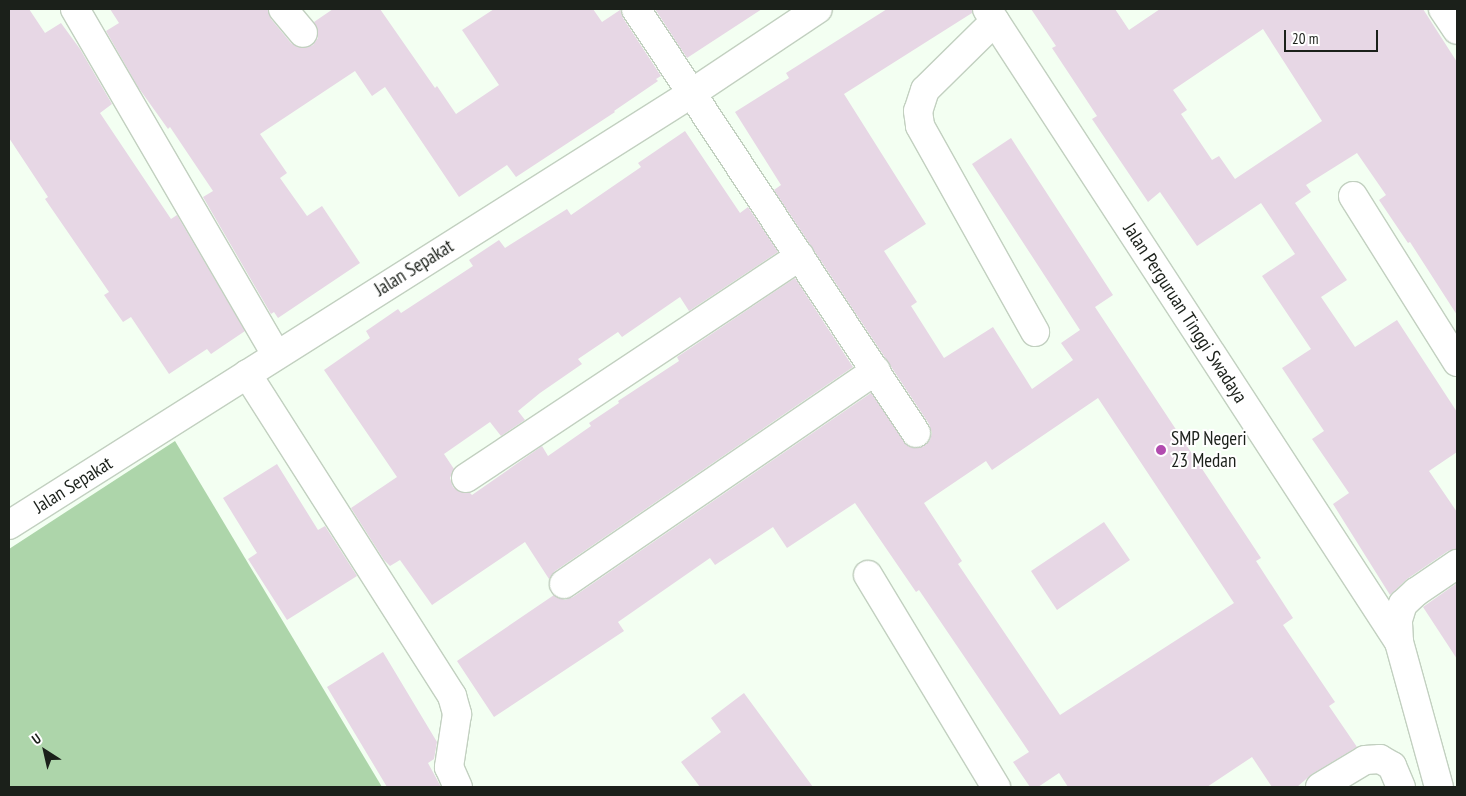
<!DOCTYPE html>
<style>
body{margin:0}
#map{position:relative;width:1466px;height:796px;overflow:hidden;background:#f3fff2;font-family:"PT Sans Narrow",sans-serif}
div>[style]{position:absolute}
.green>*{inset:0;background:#add5aa}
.building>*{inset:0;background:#e7d7e5}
.roads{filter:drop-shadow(1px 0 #c2d0c0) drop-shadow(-1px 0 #c2d0c0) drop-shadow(0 1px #c2d0c0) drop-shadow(0 -1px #c2d0c0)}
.minor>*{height:28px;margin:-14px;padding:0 14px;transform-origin:14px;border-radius:14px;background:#fff}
.dots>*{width:14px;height:14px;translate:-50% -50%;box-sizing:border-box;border:2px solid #fff;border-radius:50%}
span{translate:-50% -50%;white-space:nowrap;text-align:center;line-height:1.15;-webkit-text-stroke:4px #fff;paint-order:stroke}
.street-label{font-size:19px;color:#1b201a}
.poi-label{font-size:19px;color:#1b201a}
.left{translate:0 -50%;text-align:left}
.frame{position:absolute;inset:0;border:10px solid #1b201a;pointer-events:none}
.north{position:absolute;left:20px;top:726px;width:50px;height:50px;-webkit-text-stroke:4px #fff;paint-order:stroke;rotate:325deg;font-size:14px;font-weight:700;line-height:20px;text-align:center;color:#1b201a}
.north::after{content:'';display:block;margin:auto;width:18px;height:22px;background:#1b201a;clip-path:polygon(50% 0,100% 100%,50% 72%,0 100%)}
.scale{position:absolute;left:1284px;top:30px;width:94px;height:22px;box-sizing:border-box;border:2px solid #1b201a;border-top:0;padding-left:6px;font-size:15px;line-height:18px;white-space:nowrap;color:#1b201a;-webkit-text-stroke:4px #fff;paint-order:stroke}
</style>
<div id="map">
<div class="green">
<i style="clip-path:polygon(175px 441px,382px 787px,9px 787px,9px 549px)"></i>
</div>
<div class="building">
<i style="clip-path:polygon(9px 9px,29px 9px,45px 33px,61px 23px,80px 49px,112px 104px,100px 113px,171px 219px,177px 215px,245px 331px,211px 354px,207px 349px,169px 374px,131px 317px,123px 322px,104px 295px,109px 292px,45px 199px,48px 197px,9px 138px)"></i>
<i style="clip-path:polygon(110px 9px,268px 9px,271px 19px,291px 43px,297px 47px,305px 48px,313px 45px,318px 38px,318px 30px,314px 22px,333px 9px,380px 9px,435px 88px,437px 86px,456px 114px,499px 85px,462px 30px,494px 9px,593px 9px,602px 22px,620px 10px,623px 18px,661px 76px,656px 79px,658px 81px,614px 111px,615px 112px,516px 177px,507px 165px,459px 197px,385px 87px,372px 96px,355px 71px,260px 134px,287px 173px,280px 178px,307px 216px,322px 206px,360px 263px,278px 318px,274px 312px,271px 314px,203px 197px,213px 191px,170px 127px,168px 129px,138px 87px,106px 31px,119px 23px)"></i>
<i style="clip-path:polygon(655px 9px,762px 9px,687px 58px)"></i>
<i style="clip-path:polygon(evenodd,887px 9px,972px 9px,972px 13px,844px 94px,926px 224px,884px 251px,917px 302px,911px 306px,944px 358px,993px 327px,1032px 389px,1073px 360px,1061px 343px,1080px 330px,972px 164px,1011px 138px,1113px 295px,1095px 307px,1261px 558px,1256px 561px,1293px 618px,1283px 625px,1335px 702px,1329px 706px,1357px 747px,1312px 774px,1297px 787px,1272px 787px,1252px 757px,1207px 787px,1068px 787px,1059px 773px,1038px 787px,1030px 787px,1013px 762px,1029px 752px,919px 590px,916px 592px,855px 503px,787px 548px,773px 527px,715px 565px,710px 558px,618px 622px,624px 631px,494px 717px,457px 661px,554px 595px,565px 600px,573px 597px,871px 393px,909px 447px,917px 448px,924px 446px,930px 440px,932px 433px,929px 424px,774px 190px,781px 185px,735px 112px,789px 78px,786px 73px,887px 9px,1098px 398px,1234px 603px,1060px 715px,958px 564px,962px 561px,924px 503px,986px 461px,992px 470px,1098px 398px)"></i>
<i style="clip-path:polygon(evenodd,1031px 9px,1115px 9px,1129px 30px,1160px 9px,1423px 9px,1457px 62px,1457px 315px,1410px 242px,1408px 243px,1379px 200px,1386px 195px,1357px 153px,1306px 185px,1311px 192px,1295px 203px,1347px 280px,1321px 297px,1355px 347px,1397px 320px,1457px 412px,1457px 452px,1429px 471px,1457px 512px,1457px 549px,1448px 551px,1407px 579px,1390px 595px,1333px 504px,1349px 493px,1312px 439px,1324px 431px,1282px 368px,1311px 349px,1262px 276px,1295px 254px,1261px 203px,1197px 246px,1160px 192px,1148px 202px,1092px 119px,1097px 116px,1052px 48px,1056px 46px,1031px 9px,1263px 29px,1322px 121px,1235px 179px,1219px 156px,1212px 160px,1181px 114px,1187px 110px,1173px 90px,1263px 29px)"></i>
<i style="clip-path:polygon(685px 131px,740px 213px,748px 207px,778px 252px,689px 311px,680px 297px,622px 337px,618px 332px,578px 359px,582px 364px,540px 393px,518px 411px,525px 420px,501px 436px,490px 422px,444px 454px,454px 469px,450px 478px,453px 487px,460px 492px,470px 493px,472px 495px,542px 446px,548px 456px,591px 426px,589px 423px,619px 403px,618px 401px,679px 361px,677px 357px,795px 278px,853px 367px,555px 571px,549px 579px,525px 542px,432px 605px,400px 560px,390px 566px,384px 560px,351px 508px,397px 477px,324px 370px,370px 338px,366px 331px,398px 309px,401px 313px,473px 266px,469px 260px,499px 240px,505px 248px,567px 209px,571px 215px,641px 167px,638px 163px)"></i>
<i style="clip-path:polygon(277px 464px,318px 530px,325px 526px,357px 576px,287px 620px,248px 559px,257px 553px,223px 498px)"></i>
<i style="clip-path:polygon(1104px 522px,1130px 560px,1057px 610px,1031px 571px)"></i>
<i style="clip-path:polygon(1457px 583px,1457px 659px,1423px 607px)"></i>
<i style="clip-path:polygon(383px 652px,437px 742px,434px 759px,428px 763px,441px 787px,387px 787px,327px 687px)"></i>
<i style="clip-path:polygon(744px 693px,813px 787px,700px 787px,681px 762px,721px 732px,711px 718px)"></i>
</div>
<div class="roads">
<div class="minor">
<i style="left:75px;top:9px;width:399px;rotate:59.8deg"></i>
<i style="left:283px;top:9px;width:31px;rotate:50deg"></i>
<i style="left:636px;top:9px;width:508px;rotate:56.56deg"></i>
<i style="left:987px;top:9px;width:755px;rotate:56.94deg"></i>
<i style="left:1399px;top:642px;width:150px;rotate:74.6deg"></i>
<i style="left:1443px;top:9px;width:25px;rotate:56deg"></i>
<i style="left:995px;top:21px;width:98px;rotate:135.4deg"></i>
<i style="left:925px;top:90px;width:22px;rotate:108deg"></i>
<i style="left:918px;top:111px;width:15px;rotate:82deg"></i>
<i style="left:920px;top:126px;width:236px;rotate:60.8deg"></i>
<i style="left:1353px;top:196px;width:196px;rotate:57.9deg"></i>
<i style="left:247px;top:374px;width:382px;rotate:57.5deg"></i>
<i style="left:452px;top:696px;width:19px;rotate:74deg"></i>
<i style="left:457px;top:714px;width:54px;rotate:98.6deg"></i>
<i style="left:449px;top:767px;width:22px;rotate:66deg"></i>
<i style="left:466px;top:478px;width:401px;rotate:-33.6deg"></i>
<i style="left:9px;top:525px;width:808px;rotate:-32.31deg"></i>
<i style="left:692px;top:93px;width:151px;rotate:-33.7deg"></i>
<i style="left:868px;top:575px;width:248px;rotate:58.9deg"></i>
<i style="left:564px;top:584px;width:378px;rotate:-34.4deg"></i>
<i style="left:1399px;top:642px;width:22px;rotate:-93deg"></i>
<i style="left:1398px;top:620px;width:17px;rotate:-73deg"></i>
<i style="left:1403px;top:604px;width:18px;rotate:-43deg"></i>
<i style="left:1416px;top:592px;width:50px;rotate:-34.3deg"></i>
<i style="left:1320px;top:787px;width:52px;rotate:-31deg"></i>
<i style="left:1365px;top:760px;width:15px;rotate:-4deg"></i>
<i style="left:1380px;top:759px;width:14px;rotate:30deg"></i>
<i style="left:1392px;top:766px;width:23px;rotate:67deg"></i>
</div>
</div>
<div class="dots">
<i style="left:1161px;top:450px;background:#b24baf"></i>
</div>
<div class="street-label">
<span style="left:414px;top:268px;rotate:-32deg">Jalan Sepakat</span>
<span style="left:1185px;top:313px;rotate:57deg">Jalan Perguruan Tinggi Swadaya</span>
<span style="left:73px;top:485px;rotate:-32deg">Jalan Sepakat</span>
</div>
<div class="poi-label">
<span class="left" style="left:1171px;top:450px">SMP Negeri<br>23 Medan</span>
</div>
<div class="frame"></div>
<div class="north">U</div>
<div class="scale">20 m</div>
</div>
